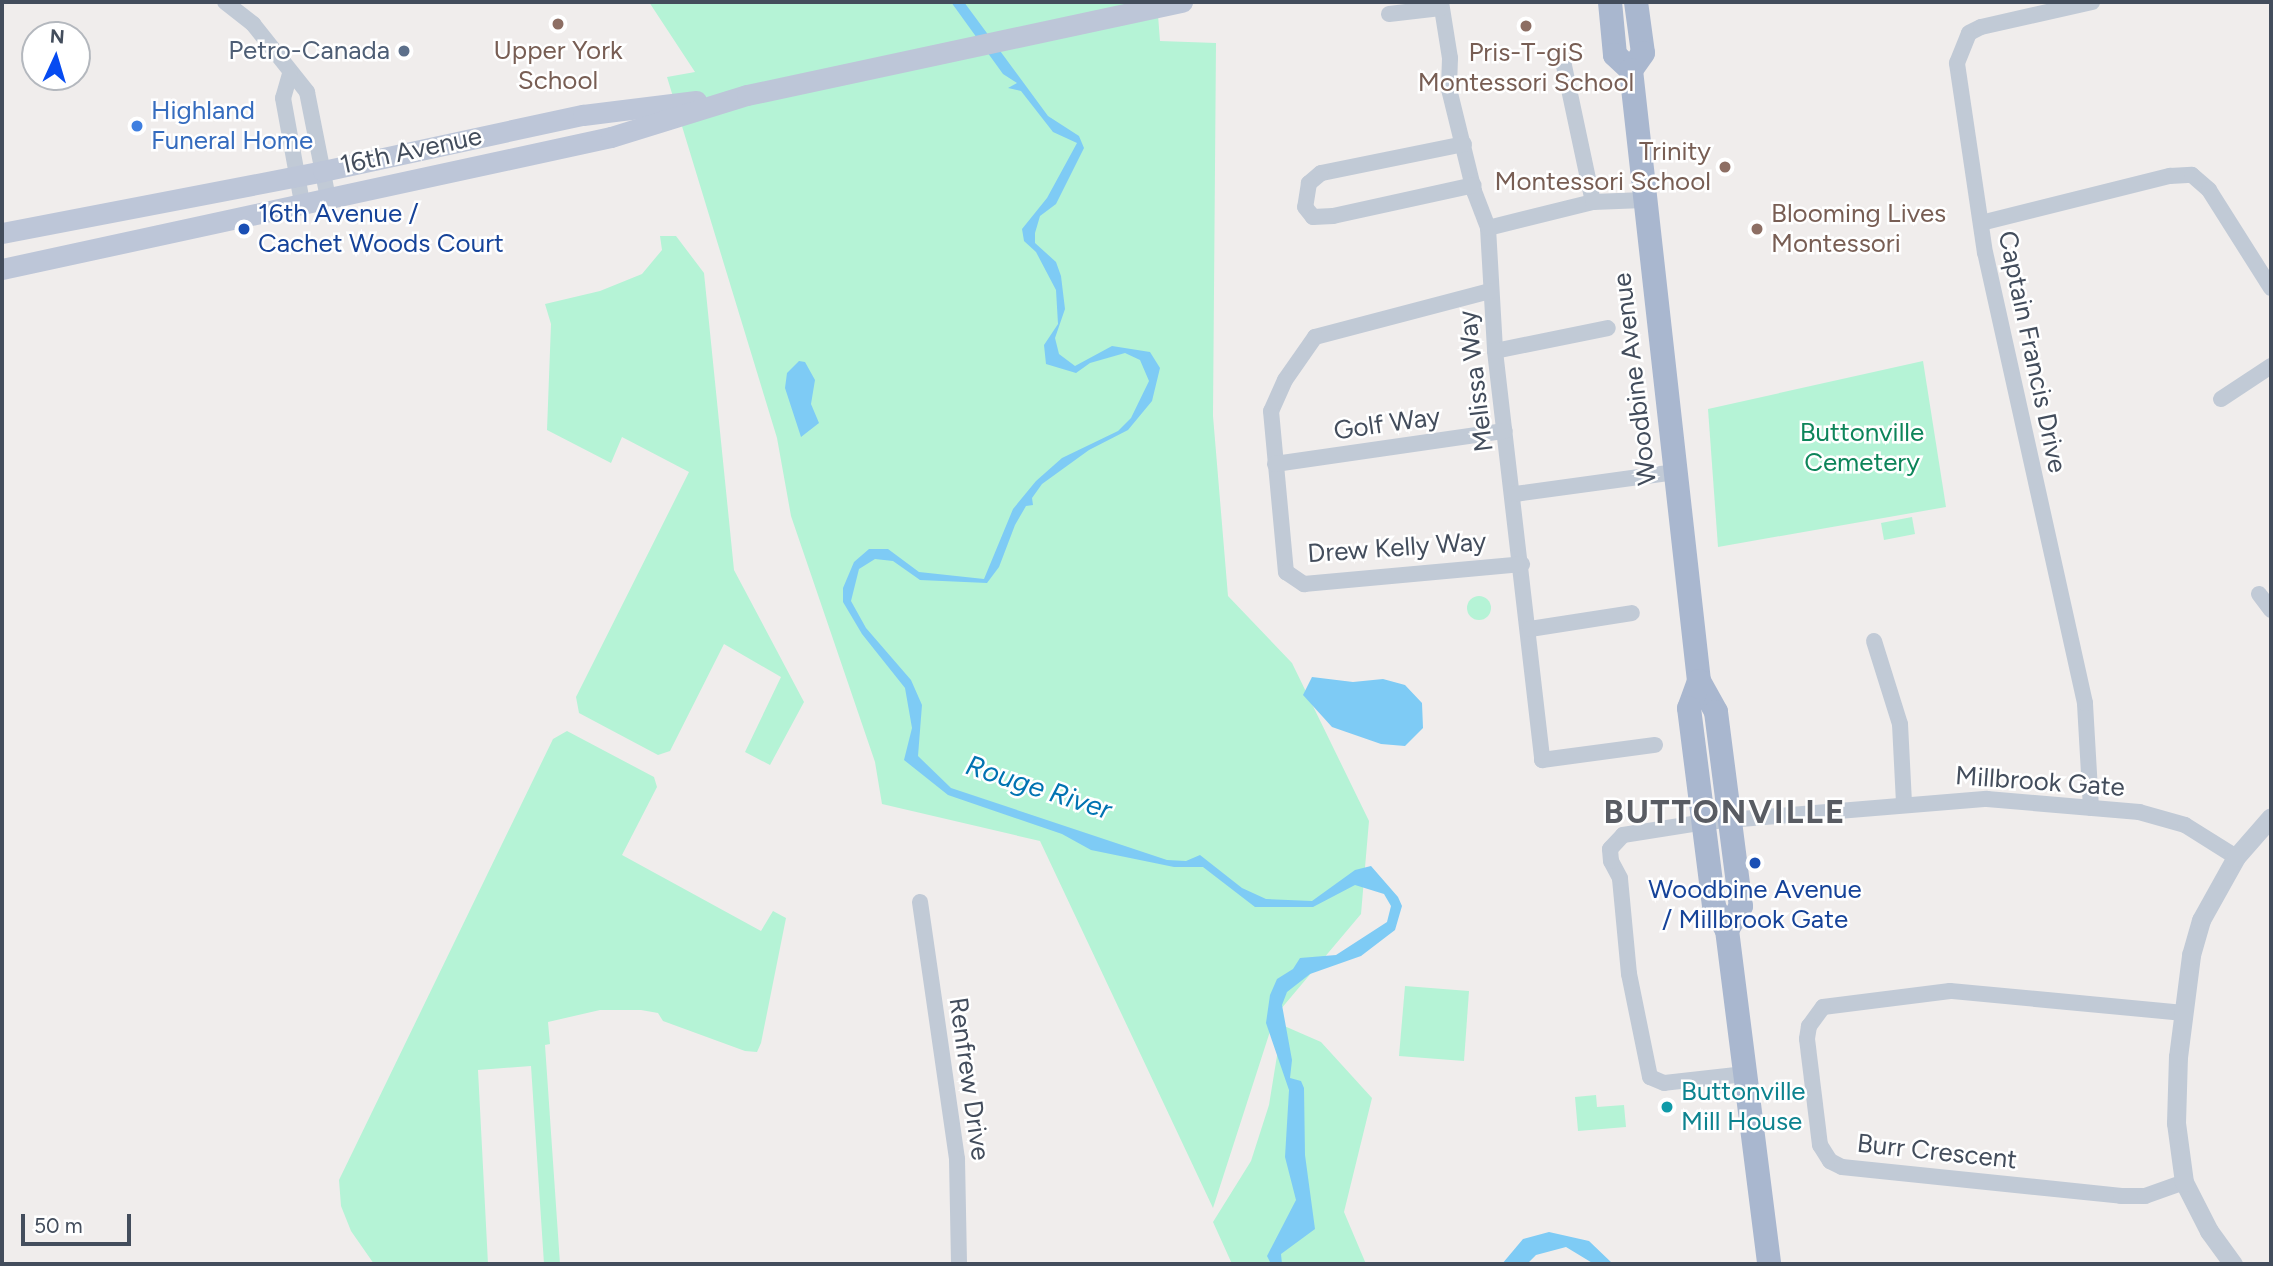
<!DOCTYPE html>
<style>
body{margin:0}
#map{position:relative;width:2273px;height:1266px;overflow:hidden;background:#f0edec;font-family:Figtree,sans-serif}
div>[style]{position:absolute}
.green>*{inset:0;background:#b5f3d6}
.round{border-radius:50%}
.water>*{inset:0;background:#7ecbf5}
.minor>*{height:16px;margin:-8px;padding:0 8px;transform-origin:8px;border-radius:8px;background:#c1cad6}
.tertiary>*{height:19px;margin:-9.5px;padding:0 9.5px;transform-origin:9.5px;border-radius:9.5px;background:#c1cad6}
.secondary>*{height:21px;margin:-10.5px;padding:0 10.5px;transform-origin:10.5px;border-radius:10.5px;background:#bdc6d8}
.primary>*{height:24px;margin:-12px;padding:0 12px;transform-origin:12px;border-radius:12px;background:#a9b7cf}
.dots>*{width:19px;height:19px;translate:-50% -50%;box-sizing:border-box;border:4px solid #fff;border-radius:50%}
span{translate:-50% -50%;white-space:nowrap;text-align:center;line-height:1.15;-webkit-text-stroke:5px #fff;paint-order:stroke}
.service-label{font-size:26px;color:#4e5e75}
.right{translate:-100% -50%;text-align:right}
.education-label{font-size:26px;color:#785e54}
.left{translate:0 -50%;text-align:left}
.shop-label{font-size:26px;color:#366cbe}
.street-label{font-size:26px;color:#434d5c}
.transit-label{font-size:26px;color:#164399}
.park-label{font-size:26px;color:#0d855a}
.culture-label{font-size:26px;color:#0d838f}
.water-label{font-size:28px;color:#0073b2;font-style:italic}
.district-label{font-size:33px;color:#595c63;font-weight:700;letter-spacing:2px}
.frame{position:absolute;inset:0;border:4px solid #434d5c;pointer-events:none}
.north{position:absolute;left:21px;top:21px;width:70px;height:70px;box-sizing:border-box;background:#fff;border:2px solid #b4b8be;border-radius:50%;rotate:4deg;font-size:19px;font-weight:700;line-height:28px;text-align:center;color:#434d5c}
.north::after{content:'';display:block;margin:auto;width:24px;height:32px;background:#064bf1;clip-path:polygon(50% 0,100% 100%,50% 72%,0 100%)}
.scale{position:absolute;left:21px;top:1214px;width:110px;height:32px;box-sizing:border-box;border:4px solid #434d5c;border-top:0;padding-left:9px;font-size:21px;line-height:24px;white-space:nowrap;color:#434d5c;-webkit-text-stroke:5px #fff;paint-order:stroke}
</style>
<div id="map">
<div class="green">
<i style="clip-path:polygon(649px 2px,1157px 2px,1160px 41px,1216px 43px,1213px 416px,1228px 596px,1292px 663px,1369px 821px,1361px 914px,1275px 1016px,1213px 1208px,1040px 841px,882px 804px,875px 762px,791px 516px,777px 438px,667px 77px,695px 72px)"></i>
<i style="clip-path:polygon(660px 236px,676px 236px,704px 273px,734px 570px,804px 702px,770px 765px,745px 752px,781px 677px,724px 644px,670px 751px,658px 755px,579px 713px,576px 697px,689px 472px,622px 437px,611px 463px,547px 430px,551px 324px,545px 304px,600px 291px,642px 274px,662px 250px)"></i>
<i style="clip-path:polygon(1923px 361px,1946px 507px,1718px 547px,1708px 409px)"></i>
<i style="clip-path:polygon(1912px 517px,1915px 534px,1884px 540px,1881px 523px)"></i>
<i class="round" style="left:1467px;top:596px;width:24px;height:24px"></i>
<i style="clip-path:polygon(567px 731px,654px 777px,657px 787px,622px 855px,761px 931px,773px 911px,786px 918px,761px 1043px,757px 1052px,745px 1051px,663px 1021px,658px 1013px,641px 1010px,600px 1010px,548px 1022px,550px 1044px,545px 1045px,560px 1264px,544px 1264px,531px 1066px,478px 1070px,488px 1264px,374px 1264px,351px 1231px,341px 1206px,339px 1180px,553px 739px)"></i>
<i style="clip-path:polygon(1405px 986px,1469px 991px,1464px 1061px,1399px 1056px)"></i>
<i style="clip-path:polygon(1282px 1025px,1321px 1042px,1372px 1098px,1344px 1212px,1366px 1264px,1232px 1264px,1213px 1222px,1251px 1161px,1269px 1105px)"></i>
<i style="clip-path:polygon(1596px 1095px,1597px 1107px,1624px 1105px,1626px 1127px,1578px 1131px,1575px 1097px)"></i>
</div>
<div class="water">
<i style="clip-path:polygon(951px 2px,964px 2px,1048px 116px,1079px 136px,1084px 148px,1056px 204px,1040px 216px,1035px 233px,1035px 243px,1056px 262px,1061px 276px,1065px 309px,1055px 338px,1059px 354px,1075px 366px,1112px 346px,1150px 352px,1160px 368px,1152px 401px,1128px 430px,1089px 450px,1042px 484px,1032px 498px,1033px 505px,1026px 506px,1015px 525px,999px 567px,987px 583px,920px 580px,893px 561px,875px 559px,859px 569px,851px 601px,866px 628px,911px 680px,922px 705px,918px 756px,951px 788px,1167px 860px,1186px 861px,1200px 855px,1242px 888px,1266px 899px,1312px 901px,1355px 870px,1371px 866px,1398px 897px,1402px 906px,1395px 930px,1361px 956px,1310px 974px,1287px 992px,1282px 1005px,1292px 1060px,1290px 1078px,1301px 1081px,1304px 1088px,1305px 1155px,1315px 1229px,1281px 1254px,1282px 1264px,1271px 1264px,1267px 1256px,1296px 1200px,1285px 1157px,1289px 1090px,1266px 1023px,1270px 995px,1277px 979px,1293px 969px,1300px 958px,1336px 955px,1387px 922px,1391px 906px,1384px 894px,1355px 885px,1313px 907px,1255px 907px,1203px 867px,1174px 867px,1091px 850px,1062px 834px,948px 795px,904px 760px,912px 728px,905px 688px,862px 634px,843px 602px,843px 588px,854px 562px,869px 549px,888px 549px,919px 572px,984px 579px,1013px 509px,1036px 481px,1062px 458px,1118px 431px,1131px 418px,1149px 381px,1140px 360px,1125px 353px,1090px 363px,1076px 373px,1046px 364px,1044px 345px,1058px 324px,1056px 290px,1036px 252px,1024px 241px,1022px 229px,1047px 198px,1077px 143px,1053px 132px,1021px 91px,1008px 88px,1017px 83px,1003px 74px)"></i>
<i style="clip-path:polygon(799px 361px,805px 362px,815px 380px,811px 404px,819px 423px,801px 437px,785px 388px,787px 373px)"></i>
<i style="clip-path:polygon(1312px 677px,1353px 682px,1383px 679px,1405px 685px,1422px 703px,1423px 728px,1405px 746px,1381px 744px,1332px 727px,1303px 695px)"></i>
<i style="clip-path:polygon(1549px 1232px,1589px 1241px,1613px 1264px,1594px 1264px,1566px 1247px,1536px 1255px,1527px 1264px,1502px 1264px,1523px 1239px)"></i>
</div>
<div class="minor">
<i style="left:225px;top:2px;width:36px;rotate:38deg"></i>
<i style="left:253px;top:24px;width:87px;rotate:51.5deg"></i>
<i style="left:307px;top:92px;width:108px;rotate:78.8deg"></i>
<i style="left:1441px;top:2px;width:57px;rotate:80.9deg"></i>
<i style="left:1450px;top:58px;width:31px;rotate:92deg"></i>
<i style="left:1449px;top:89px;width:105px;rotate:76.2deg"></i>
<i style="left:1474px;top:191px;width:40px;rotate:69deg"></i>
<i style="left:1488px;top:228px;width:123px;rotate:86.7deg"></i>
<i style="left:1495px;top:351px;width:412px;rotate:83.4deg"></i>
<i style="left:1542px;top:760px;width:114px;rotate:-7.6deg"></i>
<i style="left:1389px;top:14px;width:52px;rotate:-6.6deg"></i>
<i style="left:1563px;top:61px;width:144px;rotate:78deg"></i>
<i style="left:290px;top:74px;width:25px;rotate:106deg"></i>
<i style="left:283px;top:98px;width:107px;rotate:79.7deg"></i>
<i style="left:1464px;top:144px;width:146px;rotate:168.5deg"></i>
<i style="left:1321px;top:173px;width:16px;rotate:140deg"></i>
<i style="left:1309px;top:183px;width:24px;rotate:99deg"></i>
<i style="left:1305px;top:207px;width:13px;rotate:51deg"></i>
<i style="left:1313px;top:217px;width:20px;rotate:-3deg"></i>
<i style="left:1333px;top:216px;width:144px;rotate:-12.4deg"></i>
<i style="left:1981px;top:223px;width:195px;rotate:-14deg"></i>
<i style="left:2170px;top:176px;width:22px;rotate:-3deg"></i>
<i style="left:2192px;top:175px;width:23px;rotate:41deg"></i>
<i style="left:2209px;top:190px;width:116px;rotate:57.7deg"></i>
<i style="left:1488px;top:228px;width:108px;rotate:-13.9deg"></i>
<i style="left:1593px;top:202px;width:51px;rotate:-2.2deg"></i>
<i style="left:1490px;top:291px;width:181px;rotate:165.3deg"></i>
<i style="left:1315px;top:337px;width:52px;rotate:124.9deg"></i>
<i style="left:1285px;top:380px;width:34px;rotate:114deg"></i>
<i style="left:1271px;top:411px;width:162px;rotate:84.7deg"></i>
<i style="left:1286px;top:572px;width:22px;rotate:34deg"></i>
<i style="left:1304px;top:584px;width:219px;rotate:-5.2deg"></i>
<i style="left:1495px;top:351px;width:115px;rotate:-11.5deg"></i>
<i style="left:2221px;top:399px;width:60px;rotate:-33.4deg"></i>
<i style="left:1275px;top:464px;width:232px;rotate:-8.2deg"></i>
<i style="left:1515px;top:494px;width:162px;rotate:-7.8deg"></i>
<i style="left:2259px;top:594px;width:20px;rotate:53deg"></i>
<i style="left:1530px;top:629px;width:103px;rotate:-8.9deg"></i>
<i style="left:1874px;top:641px;width:87px;rotate:72.6deg"></i>
<i style="left:1900px;top:724px;width:78px;rotate:87.1deg"></i>
<i style="left:2091px;top:808px;width:105px;rotate:-93.3deg"></i>
<i style="left:2085px;top:703px;width:461px;rotate:-102.5deg"></i>
<i style="left:1985px;top:253px;width:192px;rotate:-98.4deg"></i>
<i style="left:1957px;top:63px;width:32px;rotate:-68deg"></i>
<i style="left:1969px;top:33px;width:13px;rotate:-27deg"></i>
<i style="left:1981px;top:27px;width:114px;rotate:-12.7deg"></i>
<i style="left:920px;top:902px;width:260px;rotate:81.8deg"></i>
<i style="left:957px;top:1159px;width:105px;rotate:88.9deg"></i>
<i style="left:2184px;top:1013px;width:235px;rotate:-174.6deg"></i>
<i style="left:1950px;top:991px;width:128px;rotate:172.8deg"></i>
<i style="left:1823px;top:1007px;width:24px;rotate:126deg"></i>
<i style="left:1809px;top:1026px;width:13px;rotate:99deg"></i>
<i style="left:1807px;top:1039px;width:107px;rotate:83deg"></i>
<i style="left:1820px;top:1145px;width:19px;rotate:58deg"></i>
<i style="left:1830px;top:1161px;width:13px;rotate:27deg"></i>
<i style="left:1842px;top:1167px;width:281px;rotate:5.9deg"></i>
<i style="left:2121px;top:1196px;width:24px"></i>
<i style="left:2145px;top:1196px;width:41px;rotate:-19.7deg"></i>
<i style="left:1745px;top:1074px;width:81px;rotate:173.7deg"></i>
<i style="left:1664px;top:1083px;width:15px;rotate:-157deg"></i>
<i style="left:1650px;top:1077px;width:105px;rotate:-101.5deg"></i>
<i style="left:1629px;top:974px;width:96px;rotate:-95.4deg"></i>
<i style="left:1620px;top:878px;width:19px;rotate:-118deg"></i>
<i style="left:1611px;top:861px;width:12px;rotate:-95deg"></i>
<i style="left:1610px;top:849px;width:19px;rotate:-47deg"></i>
<i style="left:1623px;top:835px;width:83px;rotate:-9deg"></i>
<i style="left:1705px;top:822px;width:283px;rotate:-4.7deg"></i>
<i style="left:1987px;top:799px;width:153px;rotate:4.9deg"></i>
<i style="left:2139px;top:812px;width:48px;rotate:15.8deg"></i>
<i style="left:2185px;top:825px;width:60px;rotate:32.1deg"></i>
</div>
<div class="tertiary">
<i style="left:2233px;top:1264px;width:41px;rotate:-126deg"></i>
<i style="left:2209px;top:1231px;width:55px;rotate:-117deg"></i>
<i style="left:2184px;top:1182px;width:60px;rotate:-97.7deg"></i>
<i style="left:2176px;top:1123px;width:66px;rotate:-88.3deg"></i>
<i style="left:2178px;top:1057px;width:103px;rotate:-82.7deg"></i>
<i style="left:2191px;top:955px;width:36px;rotate:-74deg"></i>
<i style="left:2201px;top:920px;width:72px;rotate:-60.9deg"></i>
<i style="left:2236px;top:857px;width:53px;rotate:-48.8deg"></i>
</div>
<div class="secondary">
<i style="left:2px;top:233px;width:327px;rotate:-10.9deg"></i>
<i style="left:323px;top:171px;width:266px;rotate:-12.2deg"></i>
<i style="left:583px;top:115px;width:114px;rotate:-7.1deg"></i>
<i style="left:2px;top:269px;width:623px;rotate:-12.23deg"></i>
<i style="left:611px;top:137px;width:142px;rotate:-17.2deg"></i>
<i style="left:747px;top:95px;width:445px;rotate:-12.1deg"></i>
</div>
<div class="primary">
<i style="left:1610px;top:2px;width:53px;rotate:84.6deg"></i>
<i style="left:1615px;top:55px;width:22px;rotate:43deg"></i>
<i style="left:1636px;top:2px;width:51px;rotate:82.2deg"></i>
<i style="left:1643px;top:53px;width:21px;rotate:125deg"></i>
<i style="left:1631px;top:70px;width:615px;rotate:83.65deg"></i>
<i style="left:1699px;top:681px;width:35px;rotate:61deg"></i>
<i style="left:1716px;top:712px;width:196px;rotate:82.7deg"></i>
<i style="left:1741px;top:906px;width:28px;rotate:120deg"></i>
<i style="left:1699px;top:681px;width:29px;rotate:110deg"></i>
<i style="left:1689px;top:708px;width:201px;rotate:82.8deg"></i>
<i style="left:1714px;top:907px;width:26px;rotate:61deg"></i>
<i style="left:1727px;top:930px;width:337px;rotate:82.8deg"></i>
</div>
<div class="dots">
<i style="left:558px;top:24px;background:#8d6e63"></i>
<i style="left:1526px;top:26px;background:#8d6e63"></i>
<i style="left:404px;top:51px;background:#5c6f8a"></i>
<i style="left:137px;top:126px;background:#3f7fe0"></i>
<i style="left:1725px;top:167px;background:#8d6e63"></i>
<i style="left:244px;top:229px;background:#1a4fb4"></i>
<i style="left:1757px;top:229px;background:#8d6e63"></i>
<i style="left:1755px;top:863px;background:#1a4fb4"></i>
<i style="left:1667px;top:1107px;background:#0f9aa8"></i>
</div>
<div class="service-label">
<span class="right" style="left:390px;top:51px">Petro-Canada</span>
</div>
<div class="education-label">
<span style="left:558px;top:66px">Upper York<br>School</span>
<span style="left:1526px;top:68px">Pris-T-giS<br>Montessori School</span>
<span class="right" style="left:1711px;top:167px">Trinity<br>Montessori School</span>
<span class="left" style="left:1771px;top:229px">Blooming Lives<br>Montessori</span>
</div>
<div class="shop-label">
<span class="left" style="left:151px;top:126px">Highland<br>Funeral Home</span>
</div>
<div class="street-label">
<span style="left:411px;top:151px;rotate:-12deg">16th Avenue</span>
<span style="left:2032px;top:352px;rotate:78deg">Captain Francis Drive</span>
<span style="left:1635px;top:379px;rotate:-97deg">Woodbine Avenue</span>
<span style="left:1476px;top:381px;rotate:-97deg">Melissa Way</span>
<span style="left:1387px;top:424px;rotate:-8deg">Golf Way</span>
<span style="left:1397px;top:548px;rotate:-4deg">Drew Kelly Way</span>
<span style="left:2040px;top:782px;rotate:4deg">Millbrook Gate</span>
<span style="left:969px;top:1079px;rotate:82deg">Renfrew Drive</span>
<span style="left:1937px;top:1152px;rotate:6deg">Burr Crescent</span>
</div>
<div class="transit-label">
<span class="left" style="left:258px;top:229px">16th Avenue /<br>Cachet Woods Court</span>
<span style="left:1755px;top:905px">Woodbine Avenue<br>/ Millbrook Gate</span>
</div>
<div class="park-label">
<span style="left:1862px;top:448px">Buttonville<br>Cemetery</span>
</div>
<div class="culture-label">
<span class="left" style="left:1681px;top:1107px">Buttonville<br>Mill House</span>
</div>
<div class="water-label">
<span style="left:1039px;top:787px;rotate:18deg">Rouge River</span>
</div>
<div class="district-label">
<span style="left:1725px;top:812px">BUTTONVILLE</span>
</div>
<div class="frame"></div>
<div class="north">N</div>
<div class="scale">50 m</div>
</div>
